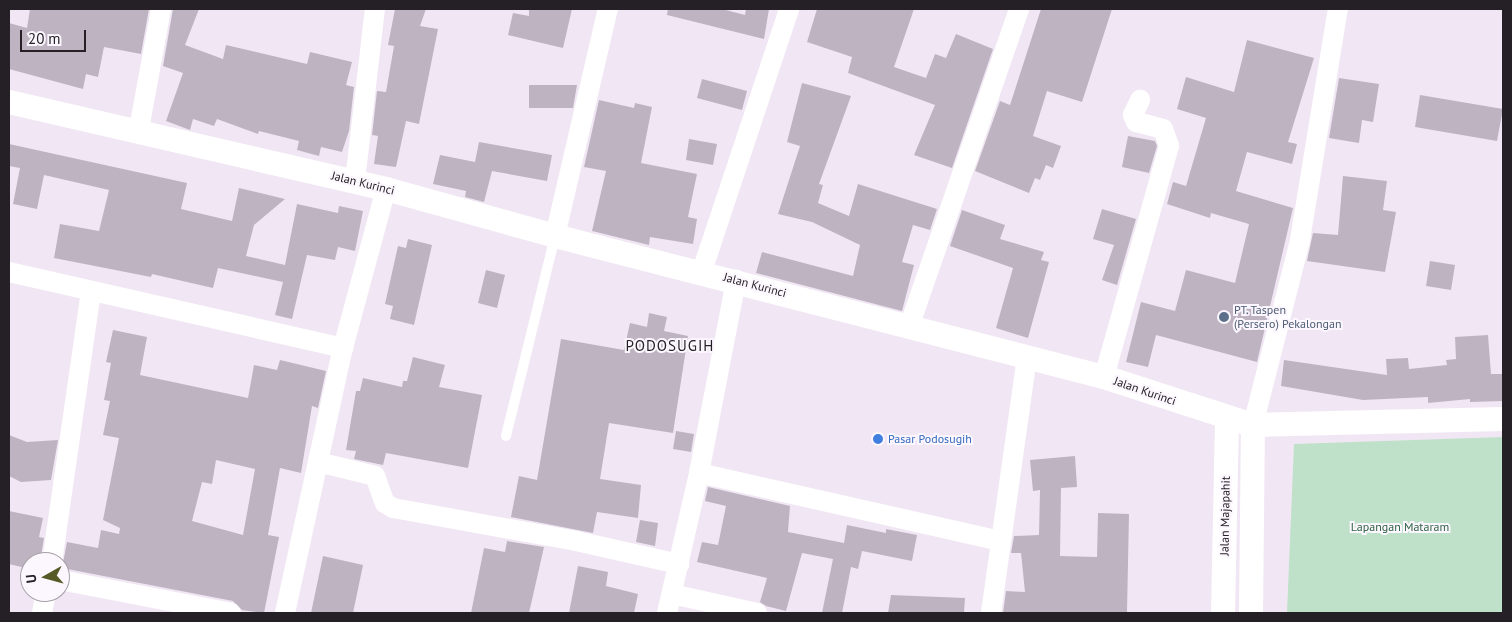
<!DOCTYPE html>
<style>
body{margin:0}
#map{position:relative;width:1512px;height:622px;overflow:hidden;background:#f1e7f4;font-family:"PT Sans",sans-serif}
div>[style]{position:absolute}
.green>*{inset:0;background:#bfe1c9}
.building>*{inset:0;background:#beb4c1}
.service>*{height:10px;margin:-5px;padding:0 5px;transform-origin:5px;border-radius:5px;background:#fff}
.minor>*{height:20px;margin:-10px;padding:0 10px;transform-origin:10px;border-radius:10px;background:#fff}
.tertiary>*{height:24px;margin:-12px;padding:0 12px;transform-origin:12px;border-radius:12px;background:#fff}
.dots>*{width:14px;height:14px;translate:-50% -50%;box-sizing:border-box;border:2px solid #fcf6fe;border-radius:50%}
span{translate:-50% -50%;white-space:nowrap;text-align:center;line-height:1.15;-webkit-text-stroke:4px #fcf6fe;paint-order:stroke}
.street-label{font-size:12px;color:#242025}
.service-label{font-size:12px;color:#4e5e75}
.left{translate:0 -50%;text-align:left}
.shop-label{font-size:12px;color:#366cbe}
.park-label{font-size:12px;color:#2e6443}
.quarter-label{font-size:15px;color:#242025;letter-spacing:1px}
.frame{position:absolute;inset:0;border:10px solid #242025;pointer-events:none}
.north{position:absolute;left:20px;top:552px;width:50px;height:50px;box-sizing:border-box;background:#fcf6fe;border:1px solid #a6a0a7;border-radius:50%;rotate:263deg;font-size:14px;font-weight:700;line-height:20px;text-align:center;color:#242025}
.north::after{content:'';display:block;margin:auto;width:18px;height:22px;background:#575a27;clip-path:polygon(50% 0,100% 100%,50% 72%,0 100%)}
.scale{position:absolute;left:20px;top:30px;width:66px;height:22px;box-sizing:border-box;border:2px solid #242025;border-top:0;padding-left:6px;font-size:15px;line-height:18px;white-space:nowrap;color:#242025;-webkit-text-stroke:4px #fcf6fe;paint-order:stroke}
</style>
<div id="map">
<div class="green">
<i style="clip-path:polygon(1503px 437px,1503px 613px,1287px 613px,1294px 444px)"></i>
</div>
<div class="building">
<i style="clip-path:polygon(30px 9px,149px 9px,141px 54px,104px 47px,98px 77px,86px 74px,83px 89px,9px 69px,9px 23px,27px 28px)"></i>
<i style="clip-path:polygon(173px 9px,199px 9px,185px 45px,223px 59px,226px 45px,307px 64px,310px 52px,352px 62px,346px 85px,354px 87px,349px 131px,342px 152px,321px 147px,319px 156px,297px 150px,299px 141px,259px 131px,258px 134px,217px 119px,214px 126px,193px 119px,190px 130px,166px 121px,183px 73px,163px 66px)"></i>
<i style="clip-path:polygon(395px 9px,426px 9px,420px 26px,438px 29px,419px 124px,406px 121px,396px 167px,374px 164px,378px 136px,372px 135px,377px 91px,386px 92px,394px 46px,388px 45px)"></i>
<i style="clip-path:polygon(529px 9px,572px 9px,563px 48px,508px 35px,513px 13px,529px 16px)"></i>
<i style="clip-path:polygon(668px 9px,722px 9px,745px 15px,746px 9px,769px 9px,764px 39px,667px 15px)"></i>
<i style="clip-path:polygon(817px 9px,914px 9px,894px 67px,926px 78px,935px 54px,946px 58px,956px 34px,993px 49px,952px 168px,914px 155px,935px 105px,848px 73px,852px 57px,807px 42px)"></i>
<i style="clip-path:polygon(1041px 9px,1112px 9px,1082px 102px,1047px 91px,1033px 136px,1061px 146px,1053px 168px,1046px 165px,1040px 180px,1035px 178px,1029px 193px,975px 171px,1000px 101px,1010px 105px)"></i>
<i style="clip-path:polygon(1247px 40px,1314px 58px,1288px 142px,1297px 144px,1292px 164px,1247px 152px,1236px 191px,1293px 208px,1257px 362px,1156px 335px,1148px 367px,1126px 362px,1141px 302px,1175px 311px,1186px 270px,1235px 283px,1249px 224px,1211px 213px,1210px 218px,1167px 204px,1173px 182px,1186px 186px,1206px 118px,1177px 109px,1186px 77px,1234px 92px)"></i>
<i style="clip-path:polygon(1339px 78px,1379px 84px,1373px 122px,1362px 120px,1359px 143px,1329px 138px)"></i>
<i style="clip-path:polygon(702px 79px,747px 91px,742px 110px,697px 98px)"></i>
<i style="clip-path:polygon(802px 83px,851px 96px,819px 184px,823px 185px,818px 203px,849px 216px,858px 184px,937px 209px,930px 230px,913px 225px,902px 262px,914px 265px,902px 311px,756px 273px,762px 252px,853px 276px,860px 245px,812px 222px,778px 214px,800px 146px,787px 142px)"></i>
<i style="clip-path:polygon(529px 85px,577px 85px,573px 108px,529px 108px)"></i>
<i style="clip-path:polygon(1420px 95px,1503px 109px,1497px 141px,1415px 127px)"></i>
<i style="clip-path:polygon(599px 100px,634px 108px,635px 103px,652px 107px,641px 163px,697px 174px,688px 217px,697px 219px,693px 244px,650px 237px,649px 245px,592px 231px,606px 171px,584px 167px)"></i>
<i style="clip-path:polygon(1128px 136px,1155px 141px,1157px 146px,1149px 173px,1122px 167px)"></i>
<i style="clip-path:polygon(689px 139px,717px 144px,713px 165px,686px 160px)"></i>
<i style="clip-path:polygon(479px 142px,552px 155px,547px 181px,492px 171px,484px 202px,465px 197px,466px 191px,433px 184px,440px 155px,475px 162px)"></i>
<i style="clip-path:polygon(9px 144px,187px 183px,181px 209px,232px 221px,239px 188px,285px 199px,254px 225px,246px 256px,285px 265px,297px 204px,338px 213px,339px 206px,363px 211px,355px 251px,338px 247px,335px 260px,307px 255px,292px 319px,275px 315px,283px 282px,218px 268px,213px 288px,152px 274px,151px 277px,54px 258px,60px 224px,99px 231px,109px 190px,44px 175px,37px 209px,13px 204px,20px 168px,9px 166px)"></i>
<i style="clip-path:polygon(1343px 176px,1387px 181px,1383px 210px,1396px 212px,1385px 272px,1307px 261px,1313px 233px,1338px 235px)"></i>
<i style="clip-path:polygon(1102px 209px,1136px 219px,1117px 285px,1102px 280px,1114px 245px,1093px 239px)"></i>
<i style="clip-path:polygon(962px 210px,1005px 225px,1000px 239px,1044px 252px,1041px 260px,1049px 262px,1028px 338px,996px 328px,1013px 268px,950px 246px)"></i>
<i style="clip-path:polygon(408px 239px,432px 245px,414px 325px,390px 319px,393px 306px,385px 304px,398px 246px,406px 248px)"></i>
<i style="clip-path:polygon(1430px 261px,1455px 265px,1451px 290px,1426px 286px)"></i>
<i style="clip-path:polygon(486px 270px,505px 275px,497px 308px,478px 303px)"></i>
<i style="clip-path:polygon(649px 313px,667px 317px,664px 331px,688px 336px,673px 433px,609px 423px,600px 479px,641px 485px,638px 518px,597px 512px,593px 533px,511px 517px,519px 476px,537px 480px,561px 339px,624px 350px,630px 323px,647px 327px)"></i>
<i style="clip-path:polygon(evenodd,113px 330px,147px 337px,140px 375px,248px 398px,254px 365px,277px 370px,280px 360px,326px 371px,318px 408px,312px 406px,301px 473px,280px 468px,268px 535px,279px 537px,264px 613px,242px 610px,233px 601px,62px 568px,67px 542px,98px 548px,101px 530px,119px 534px,120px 528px,103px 520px,119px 438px,103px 435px,110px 401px,104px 400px,111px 363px,106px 362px,113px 330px,216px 460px,255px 469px,243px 535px,192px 521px,202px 482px,212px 484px,216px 460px)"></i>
<i style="clip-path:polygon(1488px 335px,1491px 374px,1503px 374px,1503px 401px,1470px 402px,1470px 399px,1428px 403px,1428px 397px,1363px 400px,1281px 386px,1284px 360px,1387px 375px,1386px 359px,1408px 358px,1409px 369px,1447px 365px,1446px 360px,1456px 359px,1455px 337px)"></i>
<i style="clip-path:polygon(413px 357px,445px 365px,439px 387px,482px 395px,468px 468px,386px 453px,383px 465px,354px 459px,356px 451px,346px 450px,356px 391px,360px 391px,363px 378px,402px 387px,403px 381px,407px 381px)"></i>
<i style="clip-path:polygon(676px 431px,694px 434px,691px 452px,673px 449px)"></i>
<i style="clip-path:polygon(9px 435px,27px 442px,58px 440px,51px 480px,21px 482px,9px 476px)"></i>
<i style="clip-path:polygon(1075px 456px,1077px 487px,1061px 488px,1060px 556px,1097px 557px,1098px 513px,1129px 514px,1127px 613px,1003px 613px,1006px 591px,1025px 592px,1021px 553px,1011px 553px,1014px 536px,1039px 535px,1040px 490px,1033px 491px,1030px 460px)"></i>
<i style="clip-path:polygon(708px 487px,790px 506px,788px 532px,844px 543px,847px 525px,886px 533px,886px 529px,917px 535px,912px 561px,862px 551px,858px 569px,851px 567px,842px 613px,822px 613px,833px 559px,802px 553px,786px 611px,766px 606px,760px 602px,767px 578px,697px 562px,702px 542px,718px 545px,726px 506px,705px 501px)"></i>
<i style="clip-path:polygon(9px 511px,43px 518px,39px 537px,44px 538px,40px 562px,30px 562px,30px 569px,9px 564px)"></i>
<i style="clip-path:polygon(640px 520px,658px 523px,655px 546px,636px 542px)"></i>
<i style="clip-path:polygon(507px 541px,544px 547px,529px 613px,471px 613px,484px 548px,505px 552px)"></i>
<i style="clip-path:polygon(323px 556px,363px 565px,353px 613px,311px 613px)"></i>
<i style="clip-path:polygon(578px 566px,608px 572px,606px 586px,638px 594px,634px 613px,569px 613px)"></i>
<i style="clip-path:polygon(891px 595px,965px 598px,964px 613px,888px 613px)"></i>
</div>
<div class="service">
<i style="left:506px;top:436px;width:206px;rotate:-76.2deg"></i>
</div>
<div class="minor">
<i style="left:139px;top:129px;width:122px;rotate:-79.6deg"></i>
<i style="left:355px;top:181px;width:173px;rotate:-83.4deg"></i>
<i style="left:555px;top:236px;width:233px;rotate:-76.9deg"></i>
<i style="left:702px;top:271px;width:276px;rotate:-71.6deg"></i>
<i style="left:9px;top:272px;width:343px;rotate:12.8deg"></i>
<i style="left:909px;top:327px;width:336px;rotate:-70.9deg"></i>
<i style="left:1104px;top:377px;width:240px;rotate:-74.3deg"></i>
<i style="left:1169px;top:146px;width:18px;rotate:-109deg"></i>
<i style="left:1163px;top:129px;width:28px;rotate:-165deg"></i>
<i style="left:1136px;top:122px;width:8px;rotate:-113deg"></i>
<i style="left:1133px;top:115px;width:17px;rotate:-65deg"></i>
<i style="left:1253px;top:425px;width:191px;rotate:-75.7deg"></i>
<i style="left:1300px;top:240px;width:234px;rotate:-80.7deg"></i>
<i style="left:318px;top:462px;width:59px;rotate:13.8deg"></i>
<i style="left:375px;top:476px;width:29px;rotate:70deg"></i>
<i style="left:385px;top:503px;width:9px;rotate:32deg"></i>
<i style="left:393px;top:508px;width:186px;rotate:10.2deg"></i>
<i style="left:576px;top:541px;width:106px;rotate:12.6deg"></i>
<i style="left:699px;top:473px;width:309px;rotate:12.7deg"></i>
<i style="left:52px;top:562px;width:273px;rotate:-81.8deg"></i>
<i style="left:60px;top:580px;width:174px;rotate:10.9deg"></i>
<i style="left:672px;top:594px;width:87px;rotate:12.6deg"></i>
<i style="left:42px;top:613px;width:21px;rotate:-79deg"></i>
<i style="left:285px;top:613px;width:271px;rotate:-77.7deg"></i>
<i style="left:343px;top:348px;width:165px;rotate:-74.9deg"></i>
<i style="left:667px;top:613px;width:144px;rotate:-77.1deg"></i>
<i style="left:699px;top:473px;width:197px;rotate:-79.1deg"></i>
<i style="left:991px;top:613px;width:258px;rotate:-82deg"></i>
</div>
<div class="tertiary">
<i style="left:9px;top:102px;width:387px;rotate:13deg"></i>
<i style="left:386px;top:189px;width:175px;rotate:15.5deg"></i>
<i style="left:555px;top:236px;width:567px;rotate:14.4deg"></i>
<i style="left:1104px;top:377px;width:157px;rotate:17.9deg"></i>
<i style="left:1253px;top:425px;width:250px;rotate:-1.4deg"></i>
<i style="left:1223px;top:613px;width:195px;rotate:-88.8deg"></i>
<i style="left:1251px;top:613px;width:188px;rotate:-89.4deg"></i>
</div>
<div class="dots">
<i style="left:1224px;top:317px;background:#5c6f8a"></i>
<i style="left:878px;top:439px;background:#3f7fe0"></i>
</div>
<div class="street-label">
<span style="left:363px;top:183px;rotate:14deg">Jalan Kurinci</span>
<span style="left:755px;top:285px;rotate:15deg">Jalan Kurinci</span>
<span style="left:1145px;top:391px;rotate:19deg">Jalan Kurinci</span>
<span style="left:1225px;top:516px;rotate:-89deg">Jalan Majapahit</span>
</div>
<div class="service-label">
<span class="left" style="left:1234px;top:317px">PT. Taspen<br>(Persero) Pekalongan</span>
</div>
<div class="shop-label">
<span class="left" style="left:888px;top:439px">Pasar Podosugih</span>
</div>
<div class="park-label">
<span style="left:1400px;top:527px">Lapangan Mataram</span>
</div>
<div class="quarter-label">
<span style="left:670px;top:346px">PODOSUGIH</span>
</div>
<div class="frame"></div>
<div class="north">U</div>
<div class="scale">20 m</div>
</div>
